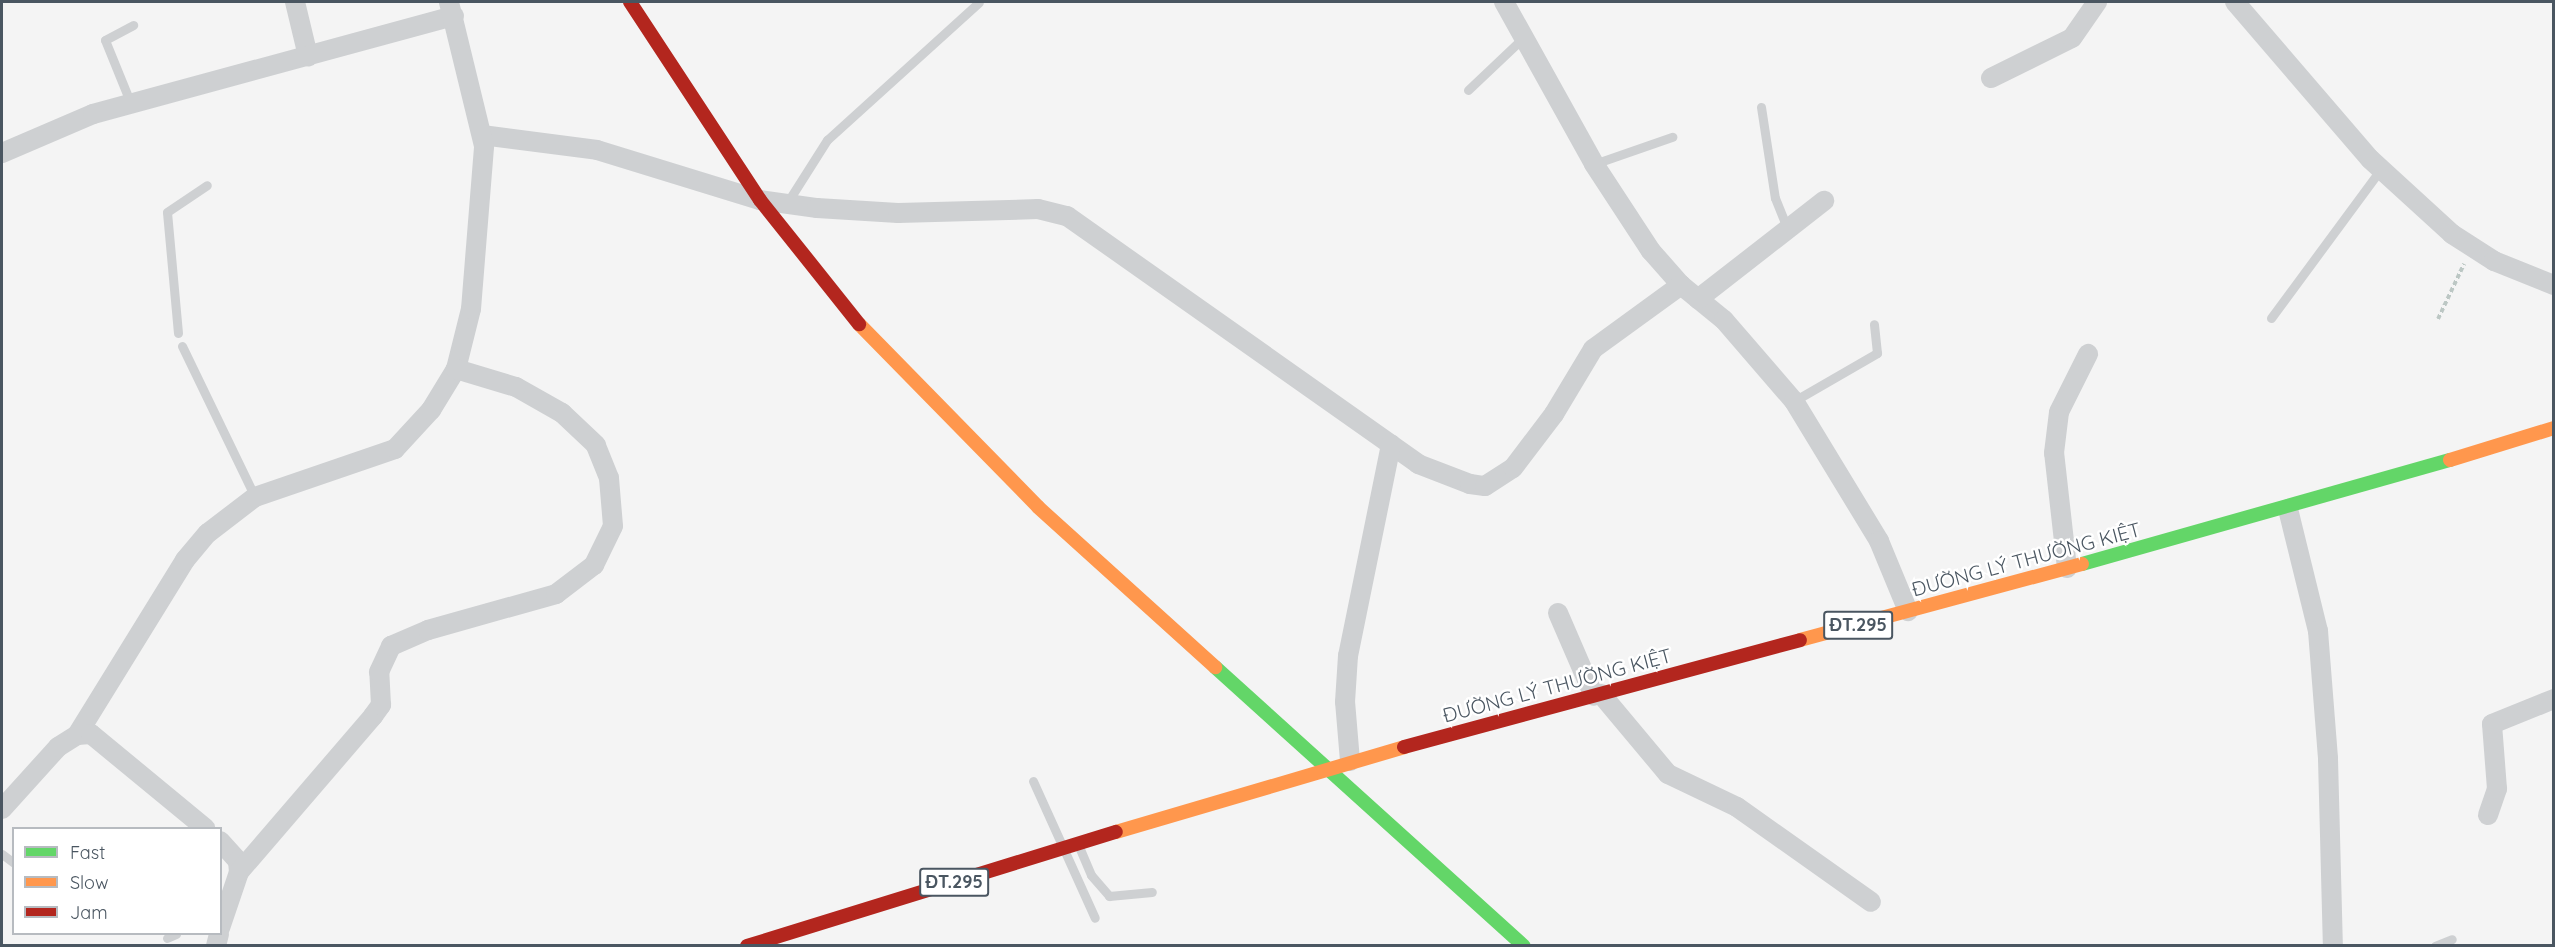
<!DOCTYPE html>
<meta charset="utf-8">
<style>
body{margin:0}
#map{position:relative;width:2555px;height:947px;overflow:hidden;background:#f4f4f4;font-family:Quicksand,sans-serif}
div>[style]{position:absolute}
.path>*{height:4px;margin-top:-2px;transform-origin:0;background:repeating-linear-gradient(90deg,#bcc7c4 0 4.5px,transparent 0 7.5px)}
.lane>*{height:9px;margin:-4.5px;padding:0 4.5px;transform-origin:4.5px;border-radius:4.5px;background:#ced0d2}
.street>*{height:20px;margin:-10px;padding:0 10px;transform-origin:10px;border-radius:10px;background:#ced0d2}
.fast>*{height:14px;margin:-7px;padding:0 7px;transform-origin:7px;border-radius:7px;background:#63d668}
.slow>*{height:14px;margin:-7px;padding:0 7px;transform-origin:7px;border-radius:7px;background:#ff974d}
.jam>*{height:14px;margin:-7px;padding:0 7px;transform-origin:7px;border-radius:7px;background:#b3261e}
span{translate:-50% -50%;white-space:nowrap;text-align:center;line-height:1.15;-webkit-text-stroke:5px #fff;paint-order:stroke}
.shield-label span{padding:2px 4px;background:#fff;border:2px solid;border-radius:4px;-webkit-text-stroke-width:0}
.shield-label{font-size:18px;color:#4a5661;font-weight:700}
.street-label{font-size:20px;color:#4a5661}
.frame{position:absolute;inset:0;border:3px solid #4a5661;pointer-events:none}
.legend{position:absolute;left:12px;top:827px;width:210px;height:108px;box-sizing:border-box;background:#fff;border:2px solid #b7bbc0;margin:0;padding:8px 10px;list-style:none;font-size:18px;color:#4a5661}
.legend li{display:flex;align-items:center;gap:12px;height:30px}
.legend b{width:30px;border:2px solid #b7bbc0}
</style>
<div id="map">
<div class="path">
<i style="left:2438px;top:319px;width:61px;rotate:-64.7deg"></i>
</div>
<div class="lane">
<i style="left:1468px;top:90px;width:77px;rotate:-43.4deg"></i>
<i style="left:131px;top:104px;width:69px;rotate:-112.1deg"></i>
<i style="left:105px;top:40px;width:32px;rotate:-28deg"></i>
<i style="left:1761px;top:107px;width:92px;rotate:81.3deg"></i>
<i style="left:1775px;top:198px;width:32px;rotate:68deg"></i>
<i style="left:1594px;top:164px;width:83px;rotate:-19.1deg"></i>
<i style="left:787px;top:203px;width:75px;rotate:-57.6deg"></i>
<i style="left:827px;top:140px;width:205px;rotate:-42.2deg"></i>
<i style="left:2271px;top:318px;width:185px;rotate:-53.6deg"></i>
<i style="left:178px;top:333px;width:121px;rotate:-95.2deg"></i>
<i style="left:167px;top:212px;width:48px;rotate:-34deg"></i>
<i style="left:182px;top:346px;width:168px;rotate:64.2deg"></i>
<i style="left:1794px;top:401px;width:96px;rotate:-30deg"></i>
<i style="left:1877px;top:353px;width:29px;rotate:-96deg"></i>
<i style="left:1033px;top:781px;width:150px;rotate:65.7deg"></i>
<i style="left:1080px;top:849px;width:28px;rotate:67deg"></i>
<i style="left:1091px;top:875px;width:28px;rotate:49deg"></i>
<i style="left:1109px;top:896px;width:43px;rotate:-5.3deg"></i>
<i style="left:2px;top:854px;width:15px;rotate:37deg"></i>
<i style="left:167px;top:938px;width:10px;rotate:-24deg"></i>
<i style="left:2435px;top:946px;width:18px;rotate:-22deg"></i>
</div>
<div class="street">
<i style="left:295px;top:2px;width:56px;rotate:76.5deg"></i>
<i style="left:1504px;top:2px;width:185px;rotate:60.9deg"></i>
<i style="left:1594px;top:164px;width:104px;rotate:56.8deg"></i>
<i style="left:1651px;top:251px;width:45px;rotate:48.6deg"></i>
<i style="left:1681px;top:285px;width:55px;rotate:39.1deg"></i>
<i style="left:1724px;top:320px;width:107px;rotate:49.2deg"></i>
<i style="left:1794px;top:401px;width:164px;rotate:58.7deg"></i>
<i style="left:1879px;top:541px;width:76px;rotate:67.5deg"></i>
<i style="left:2235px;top:2px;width:207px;rotate:49.3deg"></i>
<i style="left:2370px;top:159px;width:111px;rotate:42.4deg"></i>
<i style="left:2452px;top:234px;width:50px;rotate:32.7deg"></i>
<i style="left:2494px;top:261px;width:65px;rotate:21.8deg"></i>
<i style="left:1991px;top:78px;width:90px;rotate:-26.3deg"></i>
<i style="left:2072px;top:38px;width:44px;rotate:-55.2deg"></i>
<i style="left:482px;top:135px;width:116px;rotate:7.4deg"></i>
<i style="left:597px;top:150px;width:170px;rotate:17.1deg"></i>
<i style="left:760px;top:200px;width:58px;rotate:8deg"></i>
<i style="left:817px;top:208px;width:81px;rotate:3.5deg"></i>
<i style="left:898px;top:213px;width:140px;rotate:-1.6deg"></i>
<i style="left:1038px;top:209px;width:30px;rotate:14deg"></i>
<i style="left:1067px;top:216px;width:430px;rotate:35.2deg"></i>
<i style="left:1418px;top:464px;width:56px;rotate:21deg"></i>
<i style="left:1470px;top:484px;width:15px;rotate:8deg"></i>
<i style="left:1485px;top:486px;width:33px;rotate:-33deg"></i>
<i style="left:1513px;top:468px;width:68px;rotate:-52.8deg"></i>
<i style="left:1554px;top:414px;width:76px;rotate:-59deg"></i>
<i style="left:1593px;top:349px;width:109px;rotate:-36deg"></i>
<i style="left:2px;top:153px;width:99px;rotate:-23.2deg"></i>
<i style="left:93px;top:114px;width:374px;rotate:-15.2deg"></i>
<i style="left:1698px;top:299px;width:160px;rotate:-37.9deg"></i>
<i style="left:2288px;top:509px;width:126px;rotate:76.2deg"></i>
<i style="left:2318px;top:631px;width:128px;rotate:85.5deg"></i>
<i style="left:2328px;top:759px;width:187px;rotate:88.5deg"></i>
<i style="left:2067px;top:568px;width:116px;rotate:-96.4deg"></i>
<i style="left:2054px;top:453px;width:41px;rotate:-83deg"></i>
<i style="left:2059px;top:412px;width:65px;rotate:-63.4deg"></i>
<i style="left:1558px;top:613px;width:90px;rotate:66.6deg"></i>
<i style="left:1601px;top:694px;width:104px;rotate:50.1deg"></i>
<i style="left:1668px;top:774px;width:76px;rotate:25.6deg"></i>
<i style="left:1737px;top:807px;width:164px;rotate:35.3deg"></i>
<i style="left:77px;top:735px;width:206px;rotate:-58.3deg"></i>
<i style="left:185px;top:560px;width:35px;rotate:-50deg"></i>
<i style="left:208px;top:533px;width:59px;rotate:-37.5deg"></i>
<i style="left:255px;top:497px;width:148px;rotate:-18.9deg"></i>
<i style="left:395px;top:449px;width:53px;rotate:-47.3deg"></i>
<i style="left:431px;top:410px;width:48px;rotate:-58.6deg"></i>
<i style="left:456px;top:369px;width:62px;rotate:-76deg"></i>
<i style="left:471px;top:309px;width:164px;rotate:-85.4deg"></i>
<i style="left:484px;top:146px;width:148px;rotate:-103.7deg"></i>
<i style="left:1350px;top:761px;width:59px;rotate:-94.8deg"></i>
<i style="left:1345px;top:702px;width:46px;rotate:-86.3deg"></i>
<i style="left:1348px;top:656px;width:216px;rotate:-78.5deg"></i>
<i style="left:2px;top:809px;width:84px;rotate:-47.9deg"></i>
<i style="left:58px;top:747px;width:22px;rotate:-32deg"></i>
<i style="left:77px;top:735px;width:14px;rotate:-4deg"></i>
<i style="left:91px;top:734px;width:148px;rotate:39.5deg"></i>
<i style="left:2488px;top:815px;width:28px;rotate:-71deg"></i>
<i style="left:2497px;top:789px;width:65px;rotate:-94.4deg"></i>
<i style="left:2492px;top:724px;width:67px;rotate:-22deg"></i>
<i style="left:220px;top:841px;width:27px;rotate:48deg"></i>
<i style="left:238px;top:861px;width:11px;rotate:85deg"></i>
<i style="left:239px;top:872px;width:59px;rotate:108.7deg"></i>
<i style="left:239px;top:872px;width:206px;rotate:-49.3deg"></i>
<i style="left:373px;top:716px;width:14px;rotate:-54deg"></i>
<i style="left:381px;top:705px;width:33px;rotate:-93deg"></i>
<i style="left:379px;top:672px;width:29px;rotate:-65deg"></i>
<i style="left:391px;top:646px;width:40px;rotate:-23.4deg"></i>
<i style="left:428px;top:630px;width:133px;rotate:-15.7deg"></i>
<i style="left:556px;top:594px;width:48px;rotate:-37.3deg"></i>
<i style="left:594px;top:565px;width:43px;rotate:-64deg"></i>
<i style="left:613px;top:526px;width:48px;rotate:-94.8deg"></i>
<i style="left:609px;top:478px;width:35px;rotate:-112deg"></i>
<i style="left:596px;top:445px;width:47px;rotate:-136.7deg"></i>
<i style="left:562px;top:413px;width:53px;rotate:-150.5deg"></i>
<i style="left:516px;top:387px;width:63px;rotate:-163.3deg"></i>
<i style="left:216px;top:946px;width:12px;rotate:-76deg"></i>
</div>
<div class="fast">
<i style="left:2082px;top:564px;width:382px;rotate:-15.8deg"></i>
<i style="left:1215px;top:667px;width:416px;rotate:42.1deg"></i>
</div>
<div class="slow">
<i style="left:859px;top:324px;width:256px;rotate:45.6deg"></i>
<i style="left:1038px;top:507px;width:239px;rotate:42.1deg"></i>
<i style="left:2450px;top:460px;width:109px;rotate:-17.1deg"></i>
<i style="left:1800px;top:640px;width:292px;rotate:-15.1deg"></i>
<i style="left:1116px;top:832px;width:300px;rotate:-16.4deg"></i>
</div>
<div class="jam">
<i style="left:630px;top:2px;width:237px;rotate:56.7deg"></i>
<i style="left:760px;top:200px;width:159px;rotate:51.4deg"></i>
<i style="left:1404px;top:747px;width:410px;rotate:-15.1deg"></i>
<i style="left:747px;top:946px;width:386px;rotate:-17.2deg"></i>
</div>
<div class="shield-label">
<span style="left:1858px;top:625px">ĐT.295</span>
<span style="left:954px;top:882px">ĐT.295</span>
</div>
<div class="street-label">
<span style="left:2026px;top:559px;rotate:-15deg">ĐƯỜNG LÝ THƯỜNG KIỆT</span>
<span style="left:1557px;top:685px;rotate:-15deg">ĐƯỜNG LÝ THƯỜNG KIỆT</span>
</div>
<div class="frame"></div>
<ul class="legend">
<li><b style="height:8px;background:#63d668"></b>Fast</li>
<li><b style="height:8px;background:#ff974d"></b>Slow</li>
<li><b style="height:8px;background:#b3261e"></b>Jam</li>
</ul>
</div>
